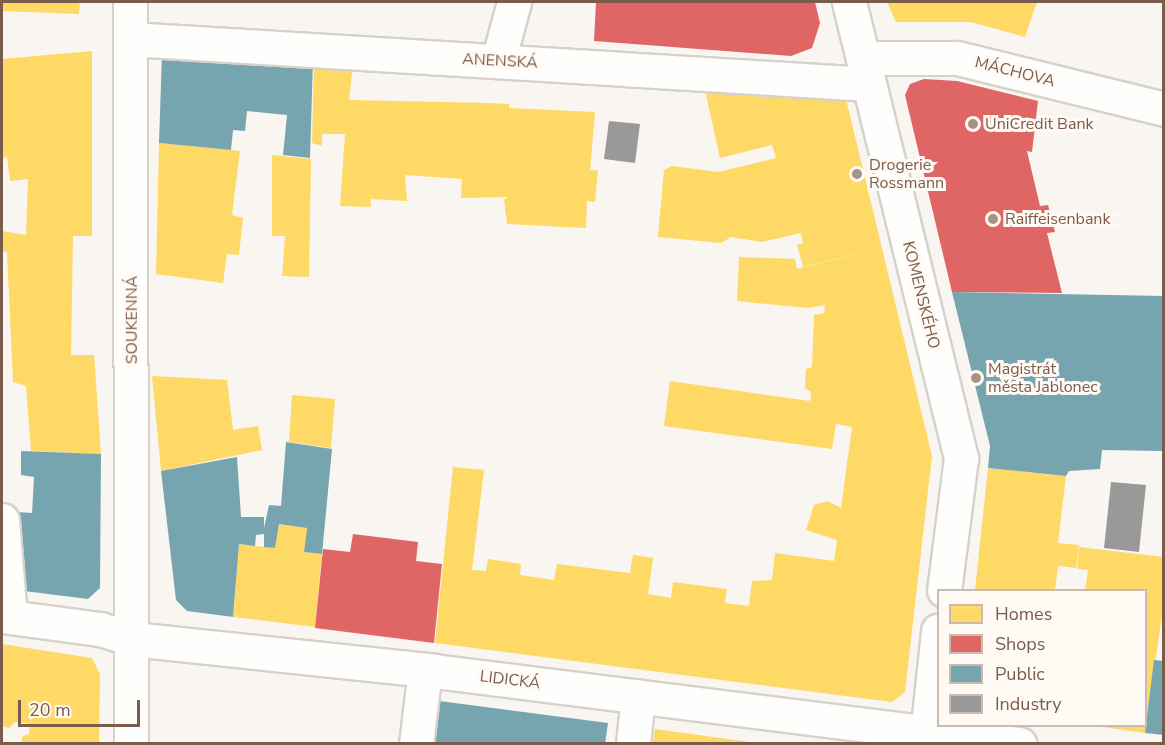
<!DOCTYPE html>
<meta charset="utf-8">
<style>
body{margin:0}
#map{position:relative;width:1165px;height:745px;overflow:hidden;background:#f9f5f0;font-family:"Nunito Sans",sans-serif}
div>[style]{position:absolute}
.homes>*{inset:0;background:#ffd966}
.shops>*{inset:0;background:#e06666}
.public>*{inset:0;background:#76a5af}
.industry>*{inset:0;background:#999}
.roads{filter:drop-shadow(2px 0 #d7d1cb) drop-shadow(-2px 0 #d7d1cb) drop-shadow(0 2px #d7d1cb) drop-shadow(0 -2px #d7d1cb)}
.minor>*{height:33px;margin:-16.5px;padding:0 16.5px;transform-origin:16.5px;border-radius:16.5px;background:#fefefd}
.dots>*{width:16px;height:16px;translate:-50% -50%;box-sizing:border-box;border:3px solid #fffaf3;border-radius:50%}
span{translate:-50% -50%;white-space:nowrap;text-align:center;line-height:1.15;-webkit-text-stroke:6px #fffaf3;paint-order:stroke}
.street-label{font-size:16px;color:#7a5c4d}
.poi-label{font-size:16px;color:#7a5c4d}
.left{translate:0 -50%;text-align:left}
.frame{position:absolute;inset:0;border:3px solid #7a5c4d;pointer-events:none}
.legend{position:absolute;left:937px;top:589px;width:210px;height:138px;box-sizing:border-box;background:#fffaf3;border:2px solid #cabbb1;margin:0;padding:8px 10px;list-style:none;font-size:18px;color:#7a5c4d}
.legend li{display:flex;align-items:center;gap:12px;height:30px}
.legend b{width:30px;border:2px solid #cabbb1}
.scale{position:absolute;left:18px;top:700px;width:122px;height:27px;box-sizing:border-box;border:3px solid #7a5c4d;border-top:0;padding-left:8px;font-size:18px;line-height:21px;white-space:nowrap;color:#7a5c4d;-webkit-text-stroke:4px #fffaf3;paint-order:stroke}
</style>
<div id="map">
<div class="homes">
<i style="clip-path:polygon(2px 2px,80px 2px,79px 14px,2px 11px)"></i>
<i style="clip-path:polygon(887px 2px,1037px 2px,1025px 37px,971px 22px,896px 22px)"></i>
<i style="clip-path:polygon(92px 51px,92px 236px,73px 236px,71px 355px,94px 355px,101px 454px,31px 451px,26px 386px,13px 382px,7px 252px,2px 252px,2px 231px,26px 235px,28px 179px,10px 181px,7px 157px,2px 158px,2px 59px)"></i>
<i style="clip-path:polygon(314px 62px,353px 65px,349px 100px,488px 103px,509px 104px,509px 108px,595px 112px,590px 170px,598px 170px,595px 202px,587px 201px,586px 228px,507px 224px,504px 200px,508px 197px,461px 198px,462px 179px,405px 175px,407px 201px,370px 199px,371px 207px,340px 206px,345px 134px,322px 134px,322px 146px,312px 143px)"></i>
<i style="clip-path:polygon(704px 86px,845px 95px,882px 248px,803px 267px,797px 245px,803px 243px,801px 233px,762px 242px,731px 237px,721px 243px,658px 237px,664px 170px,672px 166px,718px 172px,776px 158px,772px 145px,720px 158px)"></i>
<i style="clip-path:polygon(159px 143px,240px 151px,232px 215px,243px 218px,239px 255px,227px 254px,223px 283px,156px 274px)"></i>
<i style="clip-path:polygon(272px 155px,311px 159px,309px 277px,282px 276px,285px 236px,272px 236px)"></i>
<i style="clip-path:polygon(882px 248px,932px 456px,905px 692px,892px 702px,435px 643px,453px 467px,484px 470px,472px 570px,486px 571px,488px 559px,521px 564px,520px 575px,554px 580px,557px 564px,630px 573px,633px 555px,653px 558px,648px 594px,671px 598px,673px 582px,727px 589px,725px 603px,749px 606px,752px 581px,772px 580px,775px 553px,834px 561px,837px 540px,806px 530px,814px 505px,828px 501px,841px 508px,852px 427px,836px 424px,832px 449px,664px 426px,670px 381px,810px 401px,810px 407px,811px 392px,805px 388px,806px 369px,812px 367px,814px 315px,824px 313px,825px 305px,808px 308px,737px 301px,739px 257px,795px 259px,797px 269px)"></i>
<i style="clip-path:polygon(152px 376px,227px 380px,233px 430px,258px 426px,262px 450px,161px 471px)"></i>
<i style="clip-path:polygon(292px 395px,335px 399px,331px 448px,289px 442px)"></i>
<i style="clip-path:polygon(988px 468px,1066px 476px,1058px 543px,1079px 545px,1076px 568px,1058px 566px,1055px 590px,975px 590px)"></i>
<i style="clip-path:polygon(279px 524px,307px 528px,304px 552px,322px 554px,315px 627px,233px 617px,239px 544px,275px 548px)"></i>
<i style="clip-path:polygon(1079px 547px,1164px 557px,1164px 602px,1147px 717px,1146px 590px,1085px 590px,1088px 570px,1077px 569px)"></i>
<i style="clip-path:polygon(2px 644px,92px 658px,100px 674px,99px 744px,21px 744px,23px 736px,29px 734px,30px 724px,15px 722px,9px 728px,2px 726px)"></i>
<i style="clip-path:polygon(1095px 726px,1146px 726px,1145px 733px)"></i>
<i style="clip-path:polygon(655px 729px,750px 742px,750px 744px,653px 744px)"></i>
</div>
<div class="shops">
<i style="clip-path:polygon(596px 2px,815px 2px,820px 23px,812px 48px,791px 56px,594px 41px)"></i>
<i style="clip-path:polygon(924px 79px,957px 81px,1038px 101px,1032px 152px,1027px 151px,1040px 206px,1048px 205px,1055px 232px,1047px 233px,1062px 293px,952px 292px,905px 95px,910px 84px)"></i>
<i style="clip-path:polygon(353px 534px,418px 542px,416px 561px,442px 564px,434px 643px,315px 628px,323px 549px,350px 552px)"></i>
</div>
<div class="public">
<i style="clip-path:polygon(162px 53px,313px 61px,310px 158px,283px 155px,287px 115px,247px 111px,245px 131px,233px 130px,231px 150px,159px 143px)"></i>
<i style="clip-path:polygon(952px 292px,1164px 296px,1164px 451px,1102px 450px,1100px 469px,1069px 471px,1066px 476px,988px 468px,990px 446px)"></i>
<i style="clip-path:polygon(286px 442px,332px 449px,322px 554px,304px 552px,307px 528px,279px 524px,275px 548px,264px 547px,264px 534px,256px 535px,255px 546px,239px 544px,233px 617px,187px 611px,176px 600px,161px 471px,237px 457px,241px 517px,264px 517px,264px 528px,269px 505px,281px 506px)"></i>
<i style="clip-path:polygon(21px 451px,101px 454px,100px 588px,88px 599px,24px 591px,17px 512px,32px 513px,34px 477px,21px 475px)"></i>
<i style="clip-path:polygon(1154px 660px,1164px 661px,1164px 735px,1145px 733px)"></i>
<i style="clip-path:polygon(432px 700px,608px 723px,605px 744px,429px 744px)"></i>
</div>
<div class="industry">
<i style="clip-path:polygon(609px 121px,640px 124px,635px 163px,604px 159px)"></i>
<i style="clip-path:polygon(1111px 482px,1146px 485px,1139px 552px,1104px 548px)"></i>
</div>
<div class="roads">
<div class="minor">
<i style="left:130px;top:2px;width:742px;rotate:89.92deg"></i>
<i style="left:849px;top:2px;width:470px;rotate:76.2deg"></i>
<i style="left:961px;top:458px;width:133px;rotate:97.3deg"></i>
<i style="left:130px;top:39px;width:740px;rotate:3.48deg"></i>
<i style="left:863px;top:58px;width:94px"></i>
<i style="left:957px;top:58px;width:213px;rotate:13.8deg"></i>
<i style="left:498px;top:61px;width:61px;rotate:-74.8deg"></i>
<i style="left:2px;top:520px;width:97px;rotate:85.3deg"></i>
<i style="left:2px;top:616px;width:99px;rotate:7.6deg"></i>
<i style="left:100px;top:629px;width:34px;rotate:17deg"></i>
<i style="left:132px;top:639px;width:304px;rotate:6deg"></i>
<i style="left:434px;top:671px;width:590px;rotate:7.11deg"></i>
<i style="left:416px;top:744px;width:75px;rotate:-83.1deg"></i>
<i style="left:633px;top:744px;width:48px;rotate:-84.1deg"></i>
<i style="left:926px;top:744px;width:114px;rotate:-83.9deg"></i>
</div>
</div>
<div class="dots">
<i style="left:973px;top:124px;background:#a69286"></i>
<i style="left:857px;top:174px;background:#a69286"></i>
<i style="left:993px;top:219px;background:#a69286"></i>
<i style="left:976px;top:378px;background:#a69286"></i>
</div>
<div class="street-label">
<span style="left:500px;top:61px;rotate:3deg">ANENSKÁ</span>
<span style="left:1015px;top:72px;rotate:14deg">MÁCHOVA</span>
<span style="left:921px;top:295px;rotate:76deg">KOMENSKÉHO</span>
<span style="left:132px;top:320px;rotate:-90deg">SOUKENNÁ</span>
<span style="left:510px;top:680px;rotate:7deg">LIDICKÁ</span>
</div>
<div class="poi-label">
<span class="left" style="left:985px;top:124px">UniCredit Bank</span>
<span class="left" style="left:869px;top:174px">Drogerie<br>Rossmann</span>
<span class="left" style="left:1005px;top:219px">Raiffeisenbank</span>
<span class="left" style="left:988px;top:378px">Magistrát<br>města Jablonec</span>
</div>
<div class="frame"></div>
<ul class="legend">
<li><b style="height:16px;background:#ffd966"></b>Homes</li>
<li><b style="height:16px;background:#e06666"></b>Shops</li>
<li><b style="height:16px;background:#76a5af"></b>Public</li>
<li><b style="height:16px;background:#999"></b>Industry</li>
</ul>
<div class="scale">20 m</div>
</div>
